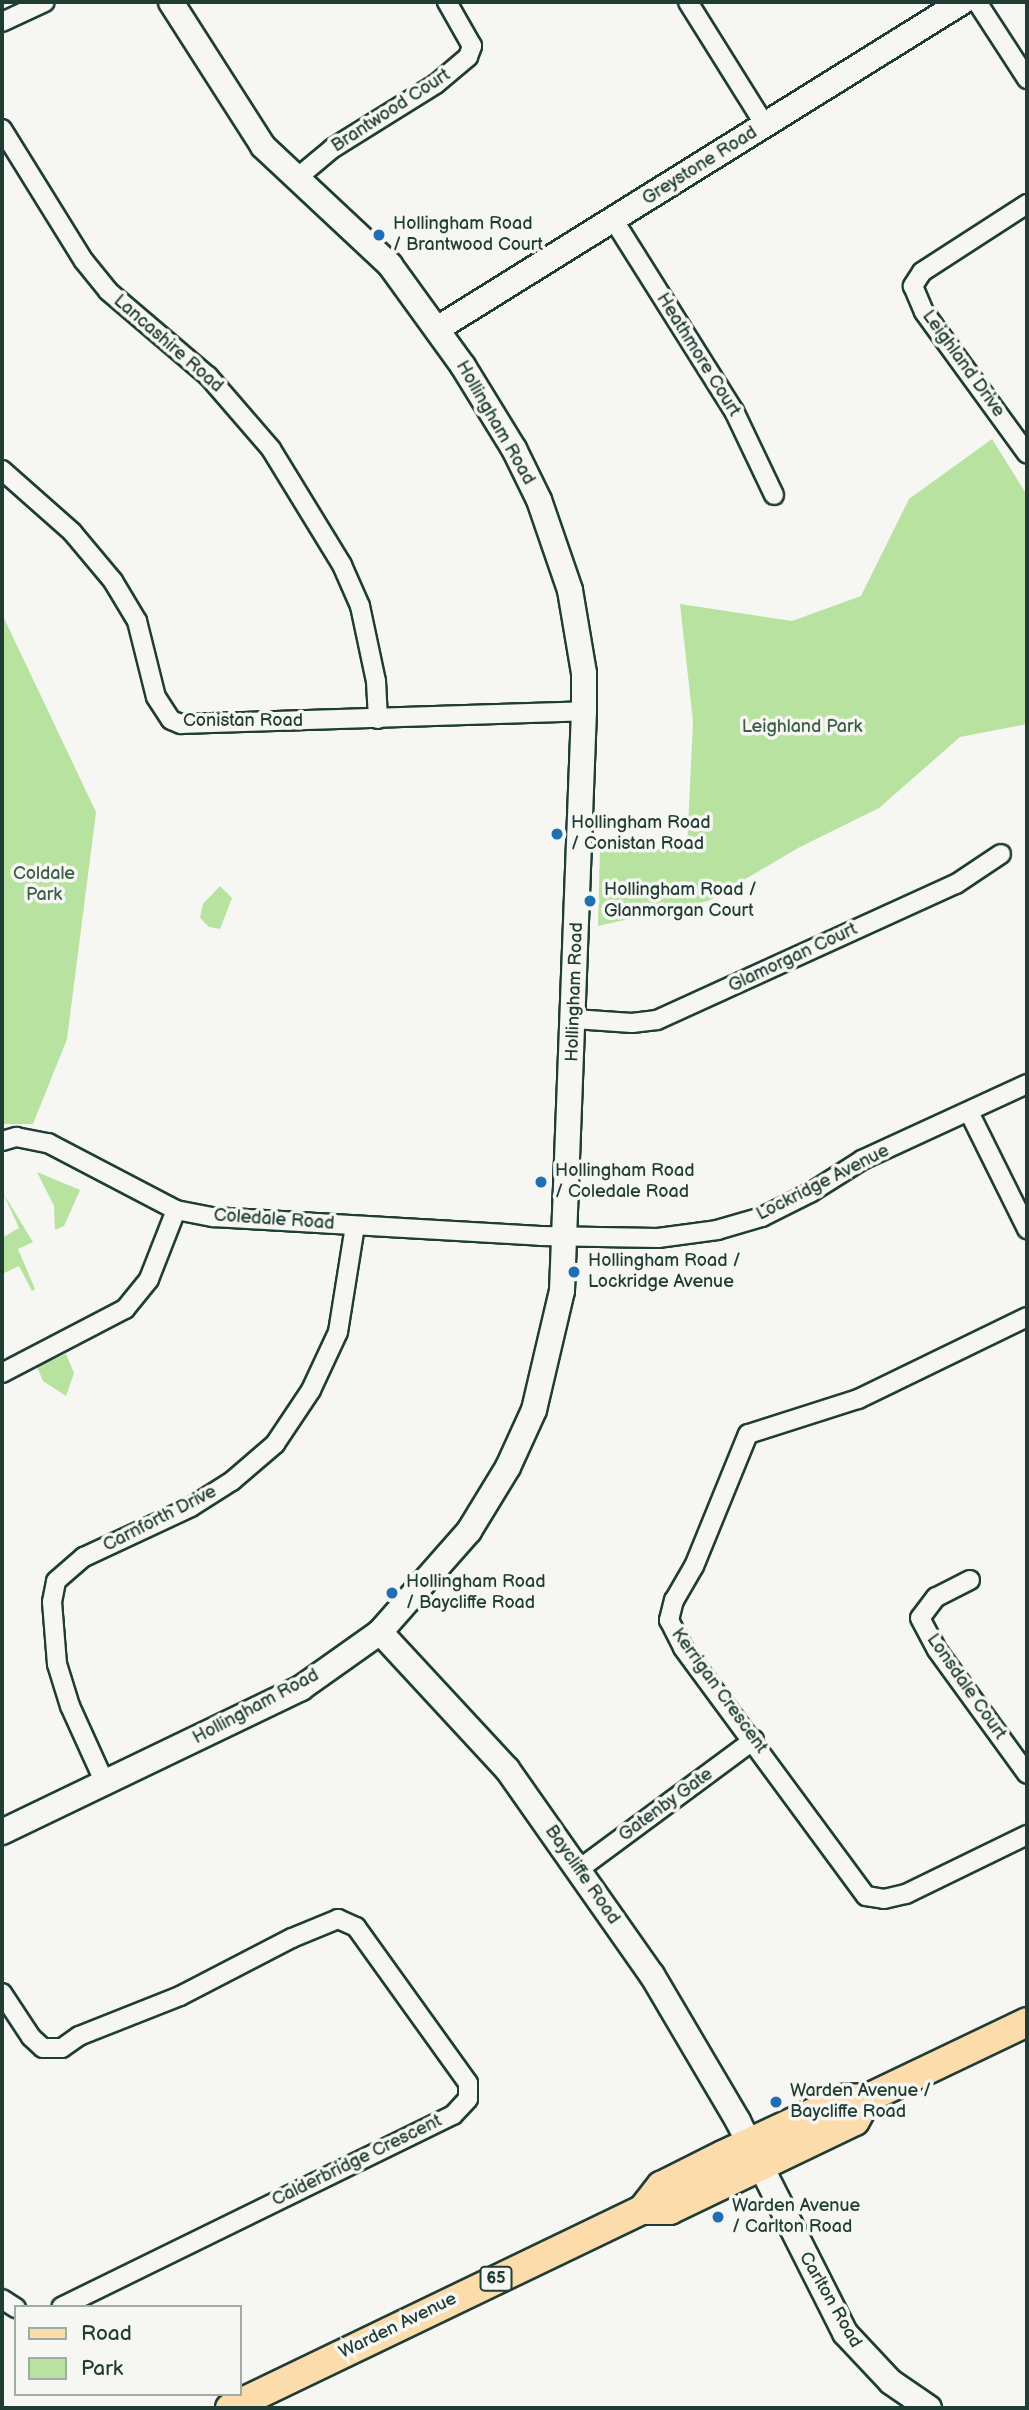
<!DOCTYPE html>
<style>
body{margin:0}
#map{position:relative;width:1029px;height:2410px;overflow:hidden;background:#f6f6f2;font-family:"Balsamiq Sans",sans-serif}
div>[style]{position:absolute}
.green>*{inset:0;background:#b7e29f}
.roads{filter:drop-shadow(2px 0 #1f3d34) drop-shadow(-2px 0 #1f3d34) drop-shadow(0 2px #1f3d34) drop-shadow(0 -2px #1f3d34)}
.street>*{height:18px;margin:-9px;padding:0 9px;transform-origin:9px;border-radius:9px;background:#f6f6f2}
.secondary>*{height:24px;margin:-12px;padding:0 12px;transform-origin:12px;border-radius:12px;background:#f6f6f2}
.primary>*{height:28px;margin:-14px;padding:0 14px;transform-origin:14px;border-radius:14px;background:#fddcac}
.dots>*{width:19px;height:19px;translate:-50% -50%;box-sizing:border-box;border:4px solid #f6f6f2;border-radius:50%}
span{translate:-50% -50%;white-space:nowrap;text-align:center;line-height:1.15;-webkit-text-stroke:7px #f6f6f2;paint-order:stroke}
.shield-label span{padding:2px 5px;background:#f6f6f2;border:2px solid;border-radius:5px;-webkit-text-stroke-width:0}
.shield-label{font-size:16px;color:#1f3d34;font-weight:700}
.street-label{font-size:18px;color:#1f3d34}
.poi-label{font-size:18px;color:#1f3d34}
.left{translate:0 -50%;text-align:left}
.park-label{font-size:18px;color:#3d5e49}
.frame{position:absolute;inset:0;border:4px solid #1f3d34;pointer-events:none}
.legend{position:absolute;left:14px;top:2305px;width:228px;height:91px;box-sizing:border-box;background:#f6f6f2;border:2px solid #a0aca6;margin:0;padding:9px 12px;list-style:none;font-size:21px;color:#1f3d34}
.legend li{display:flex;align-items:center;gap:14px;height:35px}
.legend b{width:35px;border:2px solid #a0aca6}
</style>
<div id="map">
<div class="green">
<i style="clip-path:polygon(992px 439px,1027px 495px,1027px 724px,960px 737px,879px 808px,798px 848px,708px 901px,598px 926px,600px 850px,687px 849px,693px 721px,680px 604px,792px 621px,861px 596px,909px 499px)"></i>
<i style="clip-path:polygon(2px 614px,96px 812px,67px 1039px,33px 1124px,2px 1124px)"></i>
<i style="clip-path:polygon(220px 886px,232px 898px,220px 929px,209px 927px,200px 918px,203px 904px)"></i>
<i style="clip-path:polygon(37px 1172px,80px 1190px,64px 1226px,55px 1230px,54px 1206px)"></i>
<i style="clip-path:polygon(3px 1193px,33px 1242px,18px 1249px,35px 1289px,32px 1291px,19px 1266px,2px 1274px,2px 1238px,19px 1228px)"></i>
<i style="clip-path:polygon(66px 1354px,74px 1373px,66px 1396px,43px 1381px,37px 1367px)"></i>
</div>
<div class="roads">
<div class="street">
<i style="left:688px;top:2px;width:145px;rotate:58deg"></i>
<i style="left:977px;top:2px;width:92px;rotate:57deg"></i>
<i style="left:2px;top:22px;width:47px;rotate:-24.9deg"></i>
<i style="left:2px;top:129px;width:155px;rotate:58.2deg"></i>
<i style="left:84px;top:261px;width:38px;rotate:51deg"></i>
<i style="left:108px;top:291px;width:131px;rotate:40.4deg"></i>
<i style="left:208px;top:376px;width:96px;rotate:49.2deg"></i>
<i style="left:271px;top:449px;width:136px;rotate:58.5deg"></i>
<i style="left:342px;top:565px;width:45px;rotate:66.3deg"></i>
<i style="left:360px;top:606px;width:77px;rotate:78deg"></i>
<i style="left:376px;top:681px;width:38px;rotate:87deg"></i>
<i style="left:297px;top:178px;width:47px;rotate:-39.8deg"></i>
<i style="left:333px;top:148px;width:121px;rotate:-31.9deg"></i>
<i style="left:436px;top:84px;width:42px;rotate:-40.2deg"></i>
<i style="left:468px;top:57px;width:12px;rotate:-70deg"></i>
<i style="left:472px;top:46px;width:51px;rotate:-119.6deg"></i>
<i style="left:1027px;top:204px;width:125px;rotate:147.1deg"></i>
<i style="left:922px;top:272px;width:17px;rotate:123deg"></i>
<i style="left:913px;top:286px;width:28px;rotate:67deg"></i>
<i style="left:924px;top:312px;width:175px;rotate:54deg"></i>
<i style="left:613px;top:219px;width:227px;rotate:57.8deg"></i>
<i style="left:734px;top:411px;width:93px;rotate:64.5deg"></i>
<i style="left:2px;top:470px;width:94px;rotate:41.5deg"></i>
<i style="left:72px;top:532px;width:64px;rotate:50.1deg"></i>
<i style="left:113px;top:581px;width:47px;rotate:59deg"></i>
<i style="left:137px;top:621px;width:78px;rotate:76deg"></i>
<i style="left:156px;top:697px;width:27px;rotate:57deg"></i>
<i style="left:171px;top:720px;width:11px;rotate:22deg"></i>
<i style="left:181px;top:724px;width:403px;rotate:-1.8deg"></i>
<i style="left:574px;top:1019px;width:58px;rotate:3.9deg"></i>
<i style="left:632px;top:1023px;width:25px;rotate:-7deg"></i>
<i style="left:657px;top:1020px;width:328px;rotate:-24.5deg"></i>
<i style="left:956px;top:884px;width:54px;rotate:-33.7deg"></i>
<i style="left:969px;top:1112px;width:131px;rotate:63.6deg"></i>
<i style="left:2px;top:1141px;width:15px;rotate:-16deg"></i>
<i style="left:16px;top:1137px;width:33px;rotate:11deg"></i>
<i style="left:48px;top:1143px;width:144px;rotate:27.6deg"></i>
<i style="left:176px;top:1210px;width:38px;rotate:11deg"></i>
<i style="left:213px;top:1217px;width:328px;rotate:3.3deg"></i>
<i style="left:540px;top:1236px;width:118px;rotate:1deg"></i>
<i style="left:658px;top:1238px;width:60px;rotate:-7.7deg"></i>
<i style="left:717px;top:1230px;width:47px;rotate:-16.1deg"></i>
<i style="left:762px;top:1217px;width:54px;rotate:-26.6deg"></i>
<i style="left:810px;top:1193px;width:62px;rotate:-32.4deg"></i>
<i style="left:862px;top:1160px;width:182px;rotate:-24.7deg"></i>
<i style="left:1027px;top:1317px;width:188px;rotate:154.1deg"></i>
<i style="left:858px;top:1399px;width:115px;rotate:162.3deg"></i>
<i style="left:748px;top:1434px;width:143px;rotate:112.2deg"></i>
<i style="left:694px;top:1566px;width:39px;rotate:120deg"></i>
<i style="left:674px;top:1600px;width:21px;rotate:104deg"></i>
<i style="left:669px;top:1620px;width:31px;rotate:63deg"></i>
<i style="left:683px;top:1648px;width:308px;rotate:53.6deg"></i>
<i style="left:866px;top:1896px;width:18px;rotate:9deg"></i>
<i style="left:884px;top:1899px;width:23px;rotate:-13deg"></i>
<i style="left:906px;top:1894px;width:135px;rotate:-26deg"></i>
<i style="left:2px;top:1373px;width:139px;rotate:-27.5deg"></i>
<i style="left:125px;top:1309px;width:38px;rotate:-51deg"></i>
<i style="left:149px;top:1279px;width:74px;rotate:-68.6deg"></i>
<i style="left:970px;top:1580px;width:38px;rotate:153deg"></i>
<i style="left:936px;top:1597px;width:26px;rotate:127deg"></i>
<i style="left:920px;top:1618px;width:36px;rotate:62deg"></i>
<i style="left:937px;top:1650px;width:153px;rotate:54deg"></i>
<i style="left:104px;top:1781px;width:82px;rotate:-114.4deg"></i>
<i style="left:70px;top:1706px;width:44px;rotate:-107.2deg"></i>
<i style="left:57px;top:1664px;width:62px;rotate:-94.6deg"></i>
<i style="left:52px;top:1602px;width:21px;rotate:-79deg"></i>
<i style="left:56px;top:1581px;width:37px;rotate:-41deg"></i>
<i style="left:84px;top:1557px;width:118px;rotate:-25deg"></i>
<i style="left:191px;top:1507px;width:49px;rotate:-32.4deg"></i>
<i style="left:232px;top:1481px;width:57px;rotate:-40.7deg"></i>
<i style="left:275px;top:1444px;width:65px;rotate:-56.3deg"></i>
<i style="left:311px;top:1390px;width:64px;rotate:-65deg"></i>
<i style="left:338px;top:1332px;width:107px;rotate:-80.9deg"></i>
<i style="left:578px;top:1870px;width:219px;rotate:-36.5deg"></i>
<i style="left:2px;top:1993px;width:53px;rotate:56.6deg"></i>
<i style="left:31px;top:2037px;width:16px;rotate:43deg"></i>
<i style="left:43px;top:2048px;width:19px"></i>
<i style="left:62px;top:2048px;width:21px;rotate:-35deg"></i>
<i style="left:79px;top:2036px;width:109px;rotate:-21.6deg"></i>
<i style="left:180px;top:1996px;width:126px;rotate:-27.4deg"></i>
<i style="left:292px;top:1938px;width:50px;rotate:-22.4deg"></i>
<i style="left:338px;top:1919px;width:20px;rotate:24deg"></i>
<i style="left:356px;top:1927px;width:192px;rotate:54.3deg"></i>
<i style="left:468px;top:2083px;width:16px;rotate:90deg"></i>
<i style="left:468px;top:2099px;width:22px;rotate:133deg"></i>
<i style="left:453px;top:2115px;width:436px;rotate:153.9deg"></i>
<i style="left:2px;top:2299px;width:17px;rotate:33deg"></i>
</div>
<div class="secondary">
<i style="left:437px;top:329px;width:619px;rotate:-31.92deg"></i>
<i style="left:380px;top:1632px;width:187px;rotate:47.2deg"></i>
<i style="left:507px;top:1769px;width:252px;rotate:54.9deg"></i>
<i style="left:652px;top:1975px;width:169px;rotate:59.5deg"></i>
<i style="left:738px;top:2121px;width:237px;rotate:63.2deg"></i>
<i style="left:845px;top:2333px;width:67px;rotate:46.8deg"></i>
<i style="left:891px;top:2382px;width:46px;rotate:34.4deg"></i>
<i style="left:2px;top:1832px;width:332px;rotate:-25.7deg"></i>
<i style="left:301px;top:1688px;width:97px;rotate:-35.3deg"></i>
<i style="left:380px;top:1632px;width:135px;rotate:-48.6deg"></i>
<i style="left:469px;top:1531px;width:75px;rotate:-58.6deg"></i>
<i style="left:508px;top:1467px;width:63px;rotate:-65.5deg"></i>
<i style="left:534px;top:1410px;width:122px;rotate:-76.8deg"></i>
<i style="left:562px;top:1291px;width:580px;rotate:-87.83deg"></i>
<i style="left:584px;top:711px;width:38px;rotate:-90deg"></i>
<i style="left:584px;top:673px;width:84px;rotate:-99.6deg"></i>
<i style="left:570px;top:590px;width:95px;rotate:-109deg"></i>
<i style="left:539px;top:500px;width:57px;rotate:-116.1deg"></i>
<i style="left:514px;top:449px;width:97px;rotate:-121.6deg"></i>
<i style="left:463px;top:366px;width:125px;rotate:-125.9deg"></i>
<i style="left:390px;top:265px;width:174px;rotate:-136.9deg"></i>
<i style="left:263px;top:146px;width:171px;rotate:-122.6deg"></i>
</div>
<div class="primary">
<i style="left:642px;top:2210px;width:31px;rotate:-52deg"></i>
<i style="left:661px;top:2186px;width:69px;rotate:-26.6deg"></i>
<i style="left:723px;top:2155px;width:132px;rotate:-25.2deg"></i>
<i style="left:842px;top:2099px;width:26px;rotate:-2deg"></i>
<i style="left:868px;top:2098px;width:176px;rotate:-25.5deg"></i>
<i style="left:230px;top:2408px;width:457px;rotate:-25.7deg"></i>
<i style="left:642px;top:2210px;width:28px"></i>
<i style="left:670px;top:2210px;width:205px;rotate:-25.7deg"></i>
<i style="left:855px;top:2121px;width:26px;rotate:-61deg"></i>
</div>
</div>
<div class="dots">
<i style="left:379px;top:235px;background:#1f6fb2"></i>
<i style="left:557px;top:834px;background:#1f6fb2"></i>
<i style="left:590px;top:901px;background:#1f6fb2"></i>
<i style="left:541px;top:1182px;background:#1f6fb2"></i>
<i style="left:574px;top:1272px;background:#1f6fb2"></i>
<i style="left:392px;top:1593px;background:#1f6fb2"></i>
<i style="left:776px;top:2102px;background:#1f6fb2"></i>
<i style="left:718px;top:2217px;background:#1f6fb2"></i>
</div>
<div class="shield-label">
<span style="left:496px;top:2279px">65</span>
</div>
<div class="street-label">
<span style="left:391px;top:111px;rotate:-33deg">Brantwood Court</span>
<span style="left:700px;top:166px;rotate:-32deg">Greystone Road</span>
<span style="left:168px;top:344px;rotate:41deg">Lancashire Road</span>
<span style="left:698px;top:355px;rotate:58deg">Heathmore Court</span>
<span style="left:963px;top:364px;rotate:54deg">Leighland Drive</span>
<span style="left:495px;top:423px;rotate:60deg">Hollingham Road</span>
<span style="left:243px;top:721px">Conistan Road</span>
<span style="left:793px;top:958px;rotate:-25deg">Glamorgan Court</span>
<span style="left:575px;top:992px;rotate:-88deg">Hollingham Road</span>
<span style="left:823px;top:1183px;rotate:-27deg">Lockridge Avenue</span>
<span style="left:274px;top:1220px;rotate:4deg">Coledale Road</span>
<span style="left:160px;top:1519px;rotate:-27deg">Carnforth Drive</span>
<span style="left:966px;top:1687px;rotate:55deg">Lonsdale Court</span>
<span style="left:719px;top:1691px;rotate:54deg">Kerrigan Crescent</span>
<span style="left:256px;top:1707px;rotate:-28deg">Hollingham Road</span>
<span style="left:666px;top:1805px;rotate:-36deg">Gatenby Gate</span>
<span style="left:582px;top:1875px;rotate:55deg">Baycliffe Road</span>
<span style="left:357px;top:2161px;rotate:-26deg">Calderbridge Crescent</span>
<span style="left:830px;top:2300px;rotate:60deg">Carlton Road</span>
<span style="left:398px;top:2326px;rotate:-26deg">Warden Avenue</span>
</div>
<div class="poi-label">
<span class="left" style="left:393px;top:235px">Hollingham Road<br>/ Brantwood Court</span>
<span class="left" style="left:571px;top:834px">Hollingham Road<br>/ Conistan Road</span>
<span class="left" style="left:604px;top:901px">Hollingham Road /<br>Glanmorgan Court</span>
<span class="left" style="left:555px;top:1182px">Hollingham Road<br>/ Coledale Road</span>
<span class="left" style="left:588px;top:1272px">Hollingham Road /<br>Lockridge Avenue</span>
<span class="left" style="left:406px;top:1593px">Hollingham Road<br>/ Baycliffe Road</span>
<span class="left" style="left:790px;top:2102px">Warden Avenue /<br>Baycliffe Road</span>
<span class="left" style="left:732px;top:2217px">Warden Avenue<br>/ Carlton Road</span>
</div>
<div class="park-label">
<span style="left:802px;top:727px">Leighland Park</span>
<span style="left:44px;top:885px">Coldale<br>Park</span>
</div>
<div class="frame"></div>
<ul class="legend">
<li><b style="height:9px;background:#fddcac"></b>Road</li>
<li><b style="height:19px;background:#b7e29f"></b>Park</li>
</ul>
</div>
